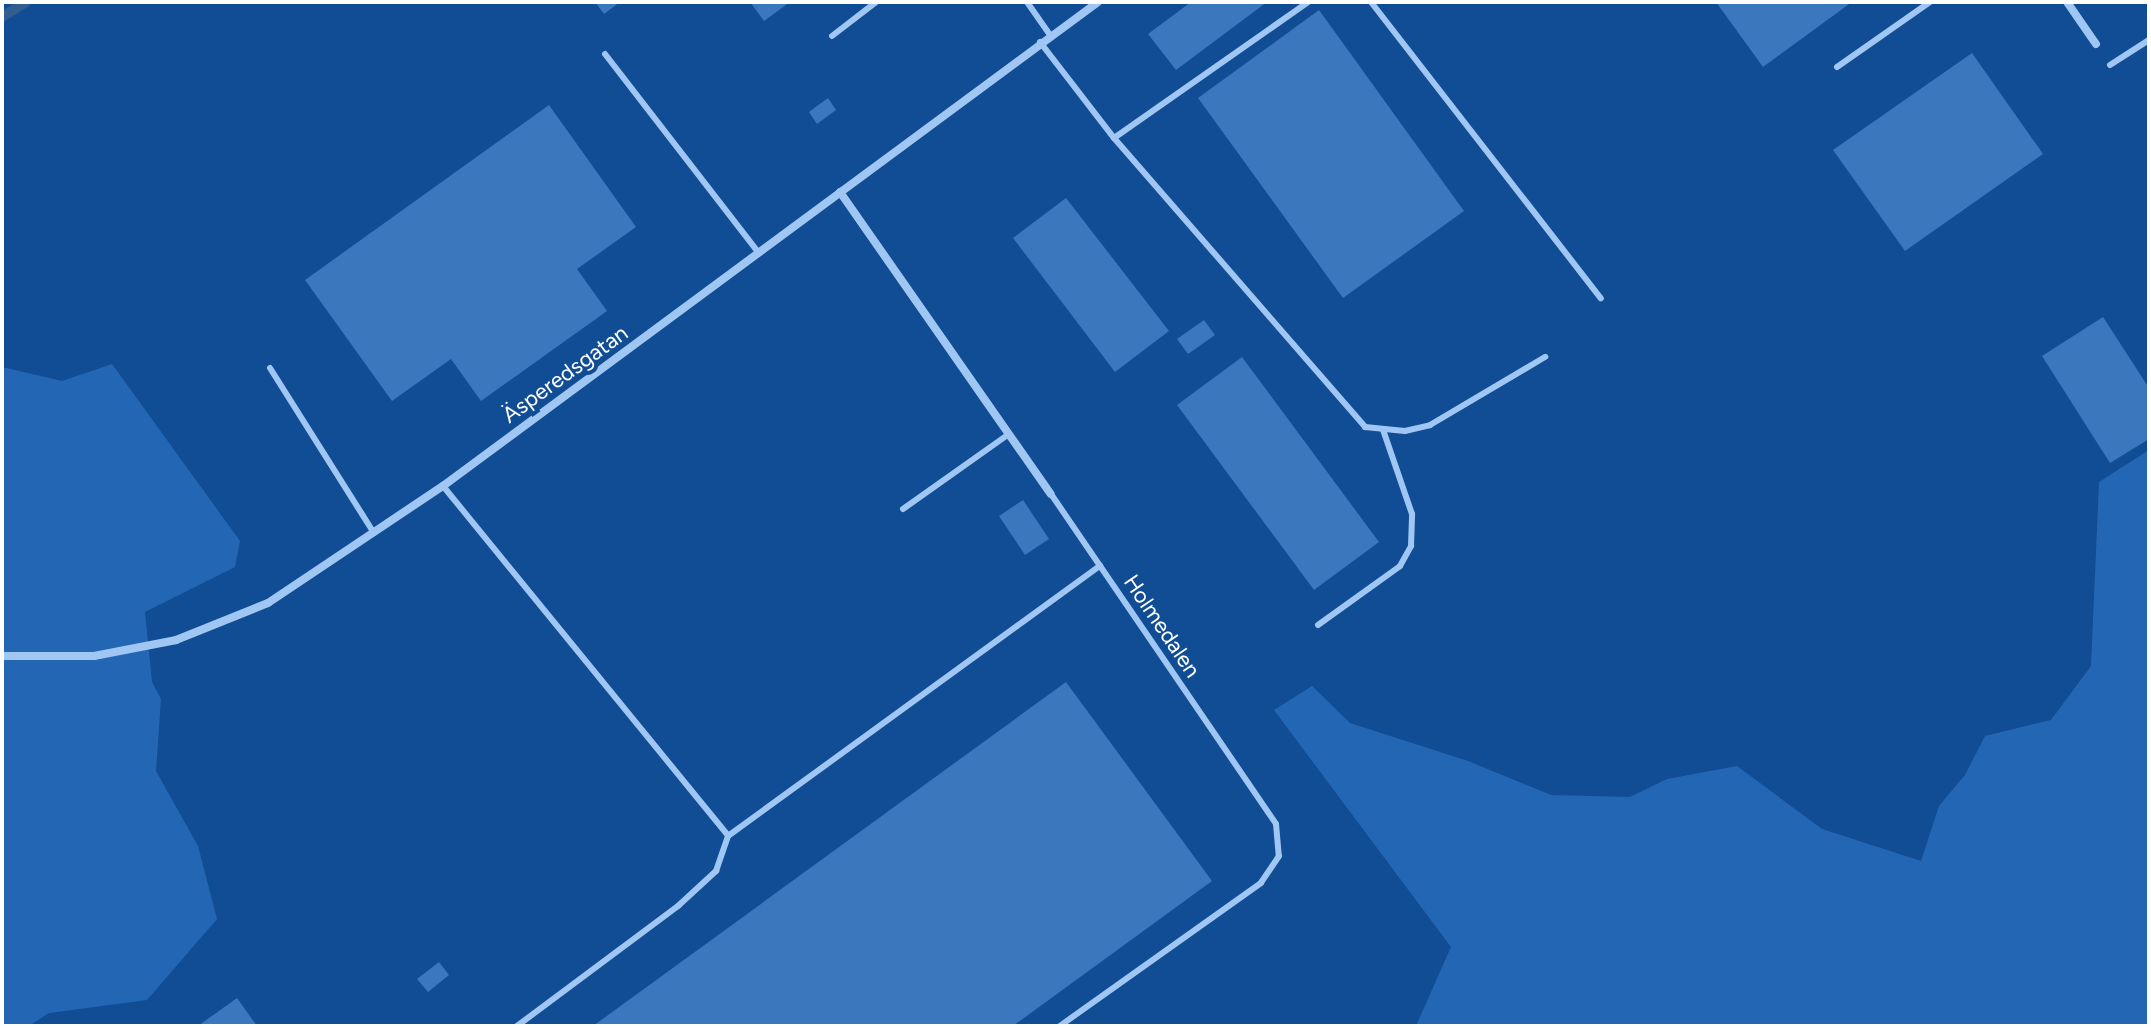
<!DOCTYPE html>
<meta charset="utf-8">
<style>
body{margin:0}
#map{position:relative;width:2151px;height:1028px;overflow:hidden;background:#114d94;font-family:Figtree,sans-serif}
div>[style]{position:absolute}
.green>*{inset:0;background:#2367b4}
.stream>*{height:10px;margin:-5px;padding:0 5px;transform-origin:5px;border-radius:5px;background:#315d91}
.building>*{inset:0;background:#3a77bd}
.lane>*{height:6px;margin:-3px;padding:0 3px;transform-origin:3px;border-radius:3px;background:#a0c7f3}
.street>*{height:8px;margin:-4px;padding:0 4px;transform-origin:4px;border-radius:4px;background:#a0c7f3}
span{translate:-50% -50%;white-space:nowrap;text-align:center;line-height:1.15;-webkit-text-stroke:8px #114d94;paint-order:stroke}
.street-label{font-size:22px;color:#fff}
.frame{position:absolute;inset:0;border:4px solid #fff;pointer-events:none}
</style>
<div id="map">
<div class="green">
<i style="clip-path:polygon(112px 364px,240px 541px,235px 567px,145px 612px,152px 682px,161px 699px,156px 771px,198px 846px,217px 919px,147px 1000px,49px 1013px,29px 1026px,2px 1026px,2px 367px,62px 381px)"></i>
<i style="clip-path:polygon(2149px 450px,2149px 1026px,1416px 1026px,1451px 947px,1274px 710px,1312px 686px,1350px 723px,1468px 761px,1551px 795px,1630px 797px,1667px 779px,1737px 766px,1822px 829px,1921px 861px,1939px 806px,1965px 775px,1985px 736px,2051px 720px,2091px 666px,2099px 482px)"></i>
</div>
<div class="stream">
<i style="left:2px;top:17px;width:28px;rotate:-32deg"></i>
</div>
<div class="building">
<i style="clip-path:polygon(595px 2px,620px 2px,604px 14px)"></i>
<i style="clip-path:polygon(750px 2px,790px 2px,764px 21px)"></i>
<i style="clip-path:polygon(1191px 2px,1267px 2px,1176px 70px,1148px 34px)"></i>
<i style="clip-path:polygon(1716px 2px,1852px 2px,1763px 67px)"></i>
<i style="clip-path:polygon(1319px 10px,1464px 211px,1343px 298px,1198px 98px)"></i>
<i style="clip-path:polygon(1972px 53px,2043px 154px,1905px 251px,1833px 150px)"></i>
<i style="clip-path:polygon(828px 98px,836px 110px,817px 124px,809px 112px)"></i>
<i style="clip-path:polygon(549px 105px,636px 227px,577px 269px,607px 311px,481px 401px,451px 359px,392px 401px,305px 280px)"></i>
<i style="clip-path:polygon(1066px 198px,1169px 331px,1115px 372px,1013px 238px)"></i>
<i style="clip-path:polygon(2103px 317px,2149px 388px,2149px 439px,2110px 463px,2042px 356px)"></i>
<i style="clip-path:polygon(1204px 320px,1215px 335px,1188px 354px,1177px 339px)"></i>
<i style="clip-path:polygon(1242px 357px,1379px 542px,1314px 590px,1177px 405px)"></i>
<i style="clip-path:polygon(1023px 500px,1049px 539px,1025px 555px,999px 516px)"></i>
<i style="clip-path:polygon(1066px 682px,1212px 881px,1013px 1026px,593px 1026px)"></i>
<i style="clip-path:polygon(439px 962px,449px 975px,428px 992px,417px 979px)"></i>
<i style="clip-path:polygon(237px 998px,257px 1026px,198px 1026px)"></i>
</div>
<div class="lane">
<i style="left:1027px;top:2px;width:40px;rotate:55.1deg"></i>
<i style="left:1371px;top:2px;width:375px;rotate:52.2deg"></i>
<i style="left:832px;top:36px;width:56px;rotate:-37.7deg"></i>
<i style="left:1040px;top:42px;width:121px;rotate:52.4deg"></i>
<i style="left:1114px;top:138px;width:383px;rotate:49deg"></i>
<i style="left:1365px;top:427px;width:40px;rotate:5.7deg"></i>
<i style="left:1405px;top:431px;width:26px;rotate:-13deg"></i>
<i style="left:1430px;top:425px;width:134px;rotate:-30.6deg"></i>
<i style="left:605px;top:54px;width:252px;rotate:52.3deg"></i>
<i style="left:2110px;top:65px;width:46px;rotate:-32.7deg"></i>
<i style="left:1837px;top:67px;width:113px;rotate:-35deg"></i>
<i style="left:1114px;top:138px;width:237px;rotate:-35deg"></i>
<i style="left:270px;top:368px;width:195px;rotate:57.8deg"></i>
<i style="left:443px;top:486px;width:451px;rotate:50.8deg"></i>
<i style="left:728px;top:836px;width:460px;rotate:-36deg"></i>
<i style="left:1051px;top:494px;width:399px;rotate:55.7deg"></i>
<i style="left:1276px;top:824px;width:32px;rotate:85deg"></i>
<i style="left:1279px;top:856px;width:32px;rotate:124deg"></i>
<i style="left:1261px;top:883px;width:247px;rotate:144.6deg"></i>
<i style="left:903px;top:509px;width:130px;rotate:-35.3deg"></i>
<i style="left:1318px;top:625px;width:101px;rotate:-35.7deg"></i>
<i style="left:1400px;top:566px;width:23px;rotate:-61deg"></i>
<i style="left:1411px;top:546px;width:32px;rotate:-88deg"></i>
<i style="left:1412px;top:514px;width:89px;rotate:-109deg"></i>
<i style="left:517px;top:1026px;width:201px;rotate:-36.7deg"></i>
<i style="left:678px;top:906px;width:52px;rotate:-42.6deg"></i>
<i style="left:716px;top:871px;width:37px;rotate:-71deg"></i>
</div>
<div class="street">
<i style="left:2067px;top:2px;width:51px;rotate:55.4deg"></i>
<i style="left:840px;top:192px;width:368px;rotate:55.1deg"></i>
<i style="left:2px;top:656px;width:92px"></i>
<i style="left:94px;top:656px;width:84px;rotate:-11deg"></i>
<i style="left:176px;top:640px;width:99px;rotate:-21.9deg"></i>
<i style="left:268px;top:603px;width:211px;rotate:-33.8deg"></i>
<i style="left:443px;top:486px;width:814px;rotate:-36.46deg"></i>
</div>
<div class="street-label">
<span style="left:565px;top:374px;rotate:-36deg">Äsperedsgatan</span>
<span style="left:1162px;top:626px;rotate:56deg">Holmedalen</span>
</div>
<div class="frame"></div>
</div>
